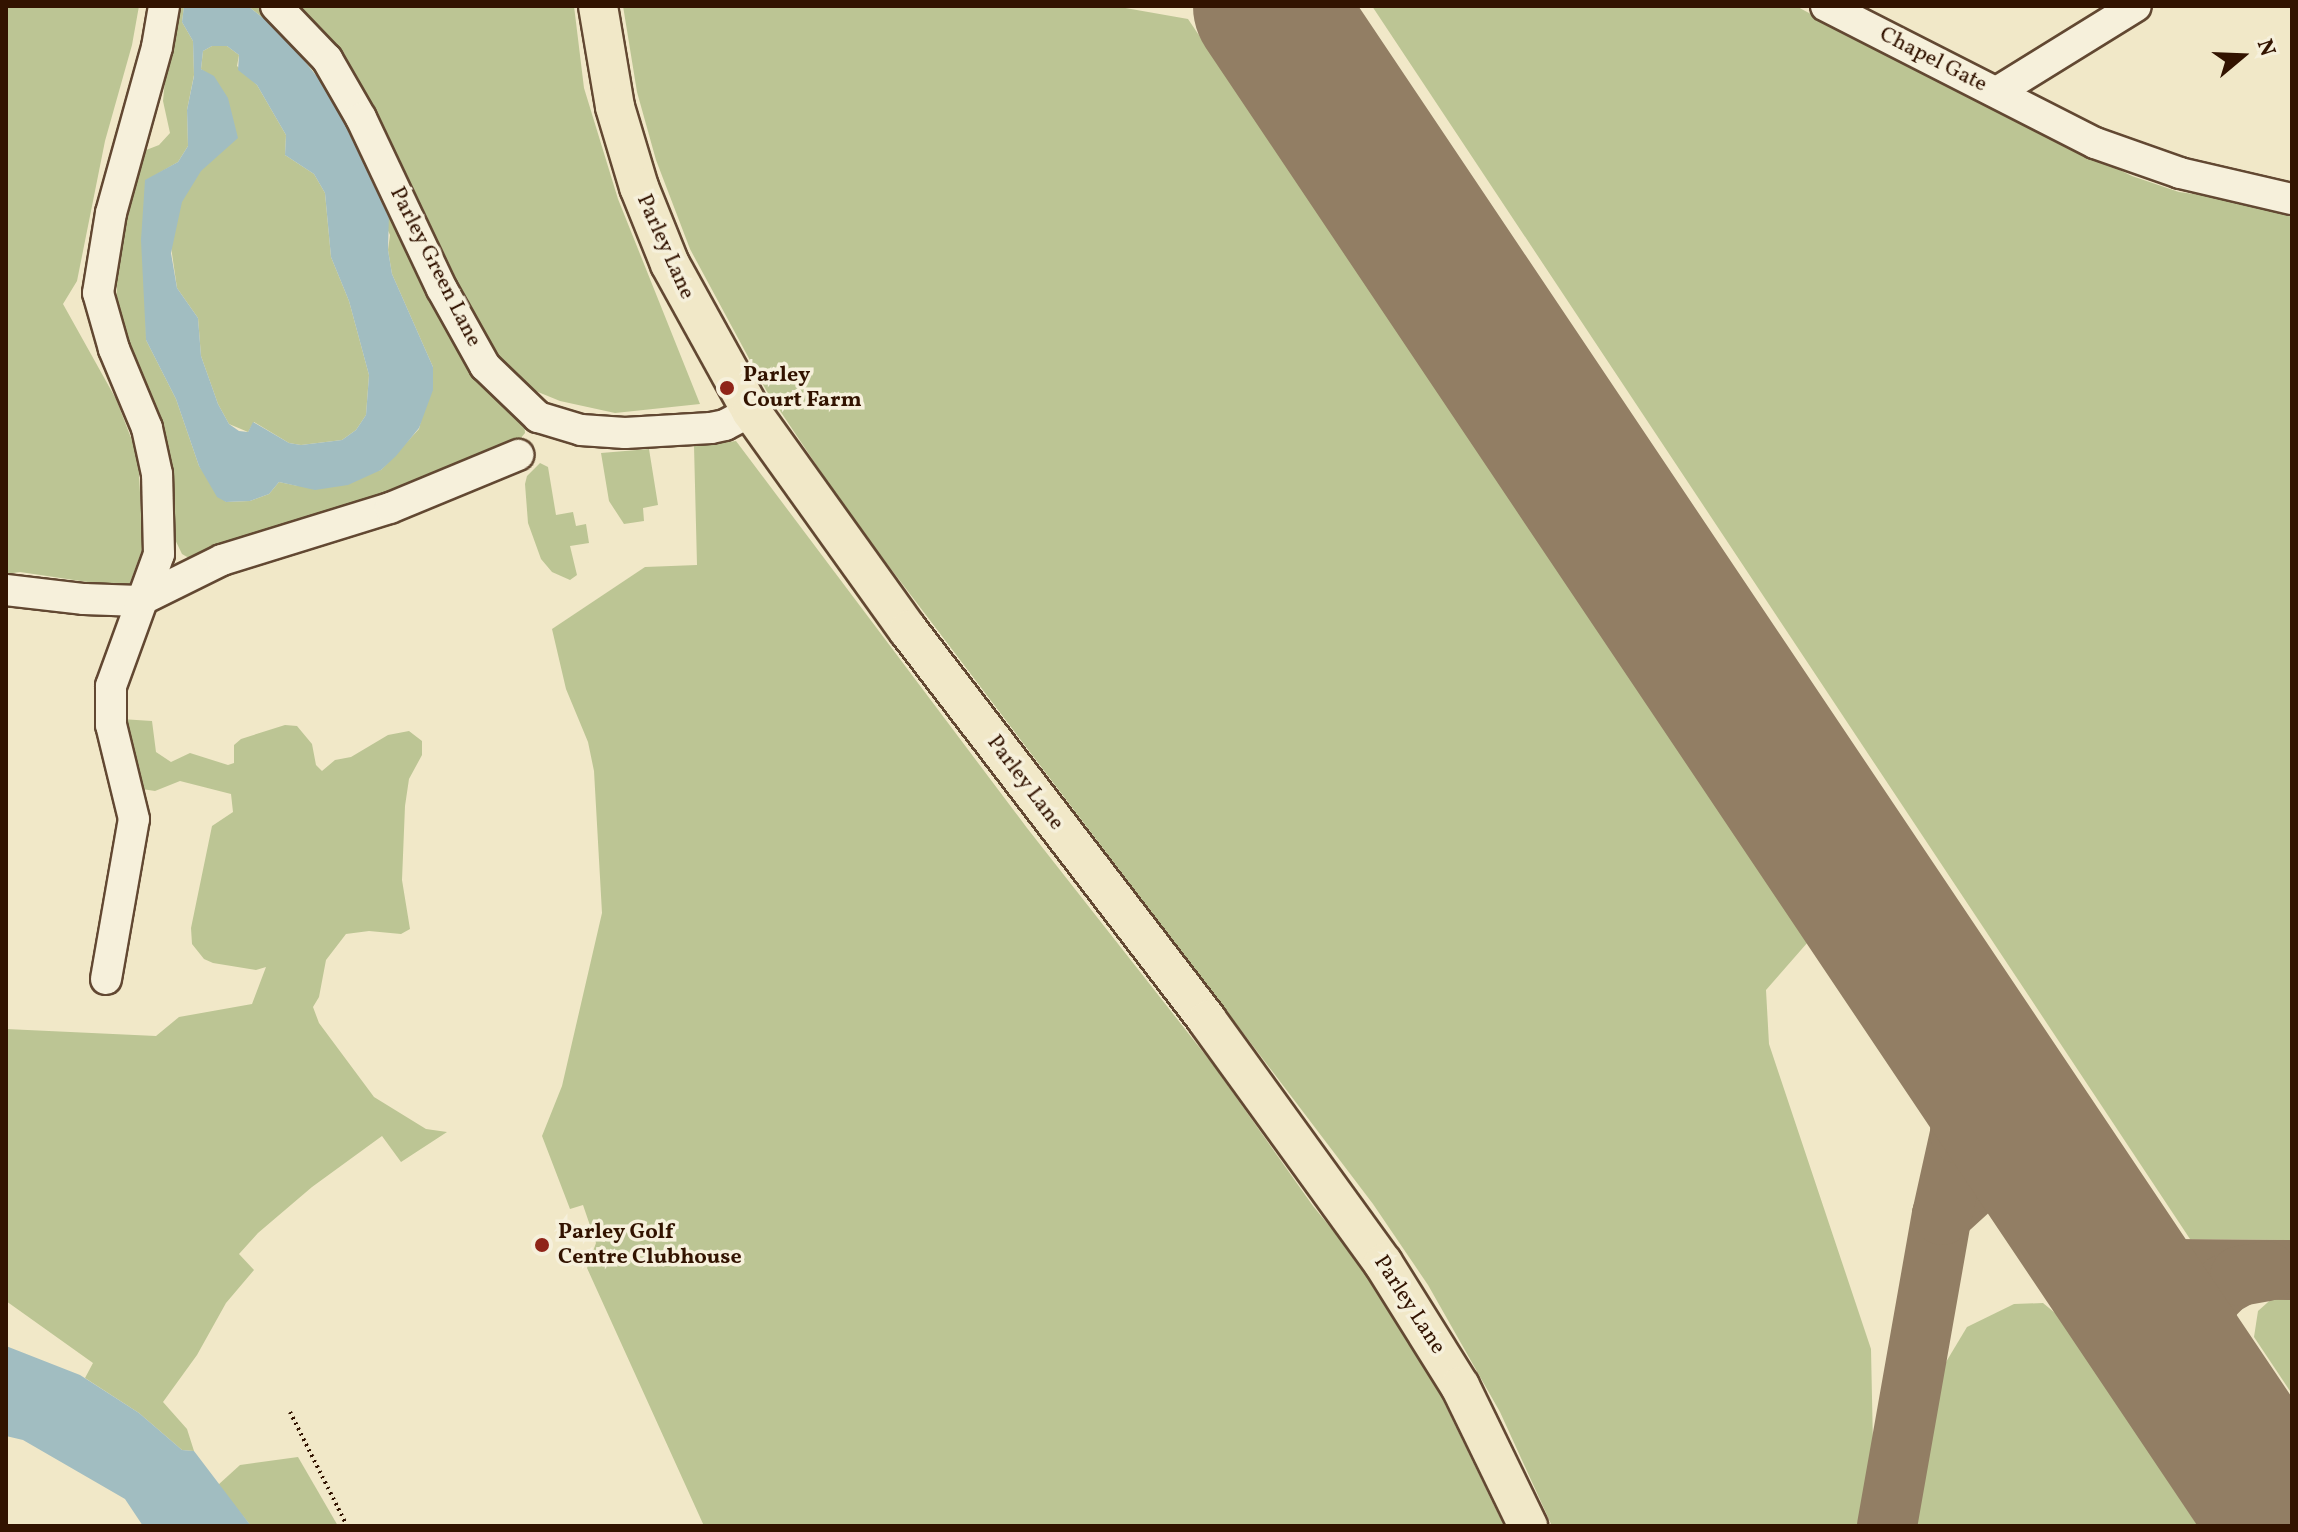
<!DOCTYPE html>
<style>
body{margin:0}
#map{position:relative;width:2298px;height:1532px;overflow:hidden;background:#f1e8c8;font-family:Vollkorn,serif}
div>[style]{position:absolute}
.green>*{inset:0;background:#bcc594}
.water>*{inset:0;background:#a1bdc1}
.taxiway>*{height:60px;margin:-30px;padding:0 30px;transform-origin:30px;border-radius:30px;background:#927e64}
.runway>*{height:150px;margin:-75px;padding:0 75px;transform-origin:75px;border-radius:75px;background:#927e64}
.path>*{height:4px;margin-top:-2px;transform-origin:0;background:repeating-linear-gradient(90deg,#321300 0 2px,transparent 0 6px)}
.roads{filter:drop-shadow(2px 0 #624832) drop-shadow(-2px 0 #624832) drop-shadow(0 2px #624832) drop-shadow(0 -2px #624832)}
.minor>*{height:30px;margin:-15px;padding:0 15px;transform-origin:15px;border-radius:15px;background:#f6f0db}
.major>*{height:38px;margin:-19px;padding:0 19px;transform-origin:19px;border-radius:19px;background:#f1e8c8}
.dots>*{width:22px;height:22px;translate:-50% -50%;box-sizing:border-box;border:4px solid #f6f0db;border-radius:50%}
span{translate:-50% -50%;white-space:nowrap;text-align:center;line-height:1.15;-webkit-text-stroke:7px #f6f0db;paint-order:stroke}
.street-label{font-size:22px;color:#321300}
.poi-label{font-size:22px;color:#321300;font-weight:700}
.left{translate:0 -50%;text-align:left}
.frame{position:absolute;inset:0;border:8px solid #321300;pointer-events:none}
.north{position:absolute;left:2202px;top:16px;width:80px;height:80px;-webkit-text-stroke:6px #f6f0db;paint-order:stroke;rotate:71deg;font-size:22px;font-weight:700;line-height:32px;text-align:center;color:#321300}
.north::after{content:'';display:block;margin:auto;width:28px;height:36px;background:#321300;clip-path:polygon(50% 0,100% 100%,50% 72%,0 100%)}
</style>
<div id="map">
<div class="green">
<i style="clip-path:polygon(6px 6px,139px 6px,132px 45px,105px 141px,77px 281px,63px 304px,116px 399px,138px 456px,143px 547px,128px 588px,20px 572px,6px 574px)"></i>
<i style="clip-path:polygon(172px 6px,184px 6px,182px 22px,193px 41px,194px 75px,187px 110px,188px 146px,178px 162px,145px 181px,146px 340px,176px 399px,199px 466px,226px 502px,250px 501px,269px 494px,279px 482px,298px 486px,381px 470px,419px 429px,433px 367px,392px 274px,388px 250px,390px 235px,318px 77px,284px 35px,248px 6px,266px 6px,300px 37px,524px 421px,525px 433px,520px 439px,505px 450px,417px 486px,194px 561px,182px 554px,169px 527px,146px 395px,116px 310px,119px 238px,141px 152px,159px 145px,170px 133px,163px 101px)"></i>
<i style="clip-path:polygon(286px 6px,574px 6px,584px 88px,618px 199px,700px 404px,615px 413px,560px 401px,516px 383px,484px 346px)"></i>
<i style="clip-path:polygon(623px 6px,1114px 6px,1188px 19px,1808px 942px,1766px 990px,1769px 1044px,1871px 1349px,1873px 1446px,1858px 1526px,1552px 1526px,1500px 1412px,1428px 1285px,1373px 1204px,850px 515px,766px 390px,690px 249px,656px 160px,637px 92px)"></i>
<i style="clip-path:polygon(1372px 6px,1796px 6px,1918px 72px,2132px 176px,2179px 192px,2247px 201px,2292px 215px,2292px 1240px,2190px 1239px)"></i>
<i style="clip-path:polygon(212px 46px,227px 46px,239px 55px,237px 66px,257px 85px,286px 135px,285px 155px,314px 174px,325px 193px,331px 257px,349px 301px,369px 375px,366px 415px,356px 430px,342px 440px,301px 445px,289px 443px,254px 422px,248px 432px,229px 424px,218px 404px,201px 356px,198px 318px,177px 288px,171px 247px,206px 73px,201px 69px,203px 51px)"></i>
<i style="clip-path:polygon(736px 441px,1027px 828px,1214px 1066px,1313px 1206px,1379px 1287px,1437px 1388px,1504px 1526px,704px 1526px,587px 1268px,596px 1243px,583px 1205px,570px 1209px,542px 1136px,562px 1086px,602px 913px,594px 771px,588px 742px,566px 689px,552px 629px,645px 567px,697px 565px,694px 446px)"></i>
<i style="clip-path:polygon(649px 449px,658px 505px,643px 508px,644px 521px,624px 524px,609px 501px,601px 453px)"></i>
<i style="clip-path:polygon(540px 463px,548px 467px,556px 515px,573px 512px,576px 526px,586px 524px,589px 543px,570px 546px,577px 575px,570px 580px,552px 572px,541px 559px,528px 523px,525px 484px,527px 476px)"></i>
<i style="clip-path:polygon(121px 719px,152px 721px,156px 752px,171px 762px,190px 753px,228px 765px,234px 763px,234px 745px,241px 739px,285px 725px,297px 726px,312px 744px,316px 765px,322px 771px,335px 760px,351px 757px,388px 735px,409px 731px,422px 741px,422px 755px,409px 779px,405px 806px,402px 880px,410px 929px,401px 934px,369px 931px,346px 934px,326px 960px,319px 997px,313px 1007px,319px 1023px,374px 1097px,426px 1129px,447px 1132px,401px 1162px,382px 1136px,312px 1187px,258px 1233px,239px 1254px,254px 1270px,226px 1303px,197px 1355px,163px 1402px,187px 1429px,194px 1451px,182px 1450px,139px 1413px,85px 1378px,93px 1363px,6px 1301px,6px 1029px,156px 1036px,179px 1017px,252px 1004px,266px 967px,256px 970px,213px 963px,204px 959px,192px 944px,191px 928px,212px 826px,233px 812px,231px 794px,180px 781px,155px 791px,142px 789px,129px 771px)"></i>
<i style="clip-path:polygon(2276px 1295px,2292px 1295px,2292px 1394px,2254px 1337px,2258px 1311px)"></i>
<i style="clip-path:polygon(2043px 1303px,2060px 1317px,2198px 1526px,1915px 1526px,1943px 1367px,1967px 1327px,2014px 1304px)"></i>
<i style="clip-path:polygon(298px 1457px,338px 1526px,251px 1526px,218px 1485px,240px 1465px)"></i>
</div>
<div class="water">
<i style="clip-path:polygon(evenodd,184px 6px,248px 6px,284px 35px,330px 93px,358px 142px,389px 213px,388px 250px,392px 274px,433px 367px,433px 390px,419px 428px,396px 456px,381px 470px,348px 485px,315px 490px,279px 482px,269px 494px,250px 501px,226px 502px,217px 497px,199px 466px,176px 399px,146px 340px,141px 240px,145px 180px,178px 162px,188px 146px,187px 110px,194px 76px,193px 41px,182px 22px,184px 6px,212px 46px,227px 46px,239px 55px,238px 70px,257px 85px,286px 135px,285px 155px,314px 174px,325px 193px,331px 257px,349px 301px,369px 375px,366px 415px,356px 430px,342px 440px,301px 445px,289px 443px,253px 422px,248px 432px,239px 431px,229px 424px,218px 404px,201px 356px,198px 318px,177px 288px,171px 253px,182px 202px,201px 171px,238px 138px,228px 98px,214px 76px,201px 69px,203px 51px,212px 46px)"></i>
<i style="clip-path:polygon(6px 1346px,80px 1375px,139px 1413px,182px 1450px,194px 1451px,251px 1526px,143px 1526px,125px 1499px,23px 1440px,6px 1436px)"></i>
</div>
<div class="taxiway">
<i style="left:2058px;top:1181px;width:69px;rotate:51.5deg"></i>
<i style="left:2101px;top:1235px;width:38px;rotate:41deg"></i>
<i style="left:2130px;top:1260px;width:45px;rotate:11.6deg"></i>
<i style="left:2174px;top:1269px;width:118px;rotate:0.5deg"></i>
<i style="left:1942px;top:1215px;width:49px;rotate:-42.5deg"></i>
<i style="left:1978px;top:1182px;width:21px;rotate:-14deg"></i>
<i style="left:1998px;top:1177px;width:28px;rotate:17deg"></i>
<i style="left:2025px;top:1185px;width:26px;rotate:28deg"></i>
<i style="left:2048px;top:1197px;width:48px;rotate:37.3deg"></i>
<i style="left:2205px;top:1402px;width:21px;rotate:-109deg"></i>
<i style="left:2198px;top:1382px;width:32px;rotate:-95deg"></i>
<i style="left:2195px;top:1350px;width:53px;rotate:-73.6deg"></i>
<i style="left:2210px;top:1299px;width:20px;rotate:-45deg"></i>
<i style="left:2224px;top:1285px;width:18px;rotate:-29deg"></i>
<i style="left:2240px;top:1276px;width:27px;rotate:-10deg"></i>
<i style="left:1887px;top:1526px;width:316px;rotate:-80deg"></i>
<i style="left:1942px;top:1215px;width:83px;rotate:-77.5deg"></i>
<i style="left:1960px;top:1134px;width:37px;rotate:-87deg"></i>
<i style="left:1962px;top:1097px;width:79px;rotate:-98.7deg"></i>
</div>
<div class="runway">
<i style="left:1268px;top:6px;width:1831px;rotate:56.14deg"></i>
</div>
<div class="path">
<i style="left:290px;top:1412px;width:127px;rotate:63.4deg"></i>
</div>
<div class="roads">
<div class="minor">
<i style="left:276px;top:6px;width:74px;rotate:46.1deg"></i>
<i style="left:327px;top:59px;width:68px;rotate:60deg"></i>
<i style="left:361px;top:118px;width:189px;rotate:64.7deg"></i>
<i style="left:442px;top:289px;width:88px;rotate:60.8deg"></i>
<i style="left:485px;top:366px;width:74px;rotate:43.9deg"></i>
<i style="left:538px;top:417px;width:45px;rotate:16.8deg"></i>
<i style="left:581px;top:430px;width:44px;rotate:3.9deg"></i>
<i style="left:625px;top:433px;width:86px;rotate:-3.3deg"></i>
<i style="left:711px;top:428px;width:14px;rotate:-12deg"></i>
<i style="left:725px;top:425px;width:30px;rotate:-28deg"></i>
<i style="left:1826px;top:6px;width:302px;rotate:27deg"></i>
<i style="left:2095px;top:143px;width:90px;rotate:19.4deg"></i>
<i style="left:2180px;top:173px;width:115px;rotate:13.1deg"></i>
<i style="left:1997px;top:92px;width:163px;rotate:-31.7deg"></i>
<i style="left:6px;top:590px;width:79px;rotate:6.6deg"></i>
<i style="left:84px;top:599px;width:55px;rotate:2.1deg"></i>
<i style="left:139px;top:601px;width:93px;rotate:-26.3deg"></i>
<i style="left:222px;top:560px;width:176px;rotate:-17.2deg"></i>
<i style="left:390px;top:508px;width:139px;rotate:-22.5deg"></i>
<i style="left:106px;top:979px;width:162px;rotate:-80.1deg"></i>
<i style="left:134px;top:819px;width:97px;rotate:-103.7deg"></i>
<i style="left:111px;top:725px;width:39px;rotate:-90deg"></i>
<i style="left:111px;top:686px;width:140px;rotate:-70deg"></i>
<i style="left:159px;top:554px;width:80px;rotate:-91.4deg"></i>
<i style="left:157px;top:474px;width:47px;rotate:-102.3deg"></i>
<i style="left:147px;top:428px;width:86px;rotate:-112.7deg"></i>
<i style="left:114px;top:349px;width:58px;rotate:-105.9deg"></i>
<i style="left:98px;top:293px;width:81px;rotate:-80.8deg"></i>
<i style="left:111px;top:213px;width:172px;rotate:-74.5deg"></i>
<i style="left:157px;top:47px;width:42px;rotate:-80.3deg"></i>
</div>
<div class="major">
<i style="left:598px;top:6px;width:102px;rotate:80.4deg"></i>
<i style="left:615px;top:107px;width:84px;rotate:73.3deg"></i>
<i style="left:639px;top:187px;width:83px;rotate:68.1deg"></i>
<i style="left:670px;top:264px;width:168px;rotate:61.1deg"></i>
<i style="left:751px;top:411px;width:269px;rotate:54.4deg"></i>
<i style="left:908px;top:630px;width:491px;rotate:52.5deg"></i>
<i style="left:1207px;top:1020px;width:300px;rotate:54.1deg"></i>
<i style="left:1383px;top:1263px;width:145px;rotate:58deg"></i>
<i style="left:1460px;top:1386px;width:156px;rotate:64.1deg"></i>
</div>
</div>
<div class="dots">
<i style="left:727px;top:388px;background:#8f2418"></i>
<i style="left:542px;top:1245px;background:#8f2418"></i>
</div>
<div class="street-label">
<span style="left:1933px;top:60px;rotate:27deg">Chapel Gate</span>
<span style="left:665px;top:247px;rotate:66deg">Parley Lane</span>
<span style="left:435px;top:267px;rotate:63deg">Parley Green Lane</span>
<span style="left:1025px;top:783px;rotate:53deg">Parley Lane</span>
<span style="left:1409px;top:1305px;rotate:57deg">Parley Lane</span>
</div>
<div class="poi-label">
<span class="left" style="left:743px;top:388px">Parley<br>Court Farm</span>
<span class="left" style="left:558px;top:1245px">Parley Golf<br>Centre Clubhouse</span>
</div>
<div class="frame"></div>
<div class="north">N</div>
</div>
